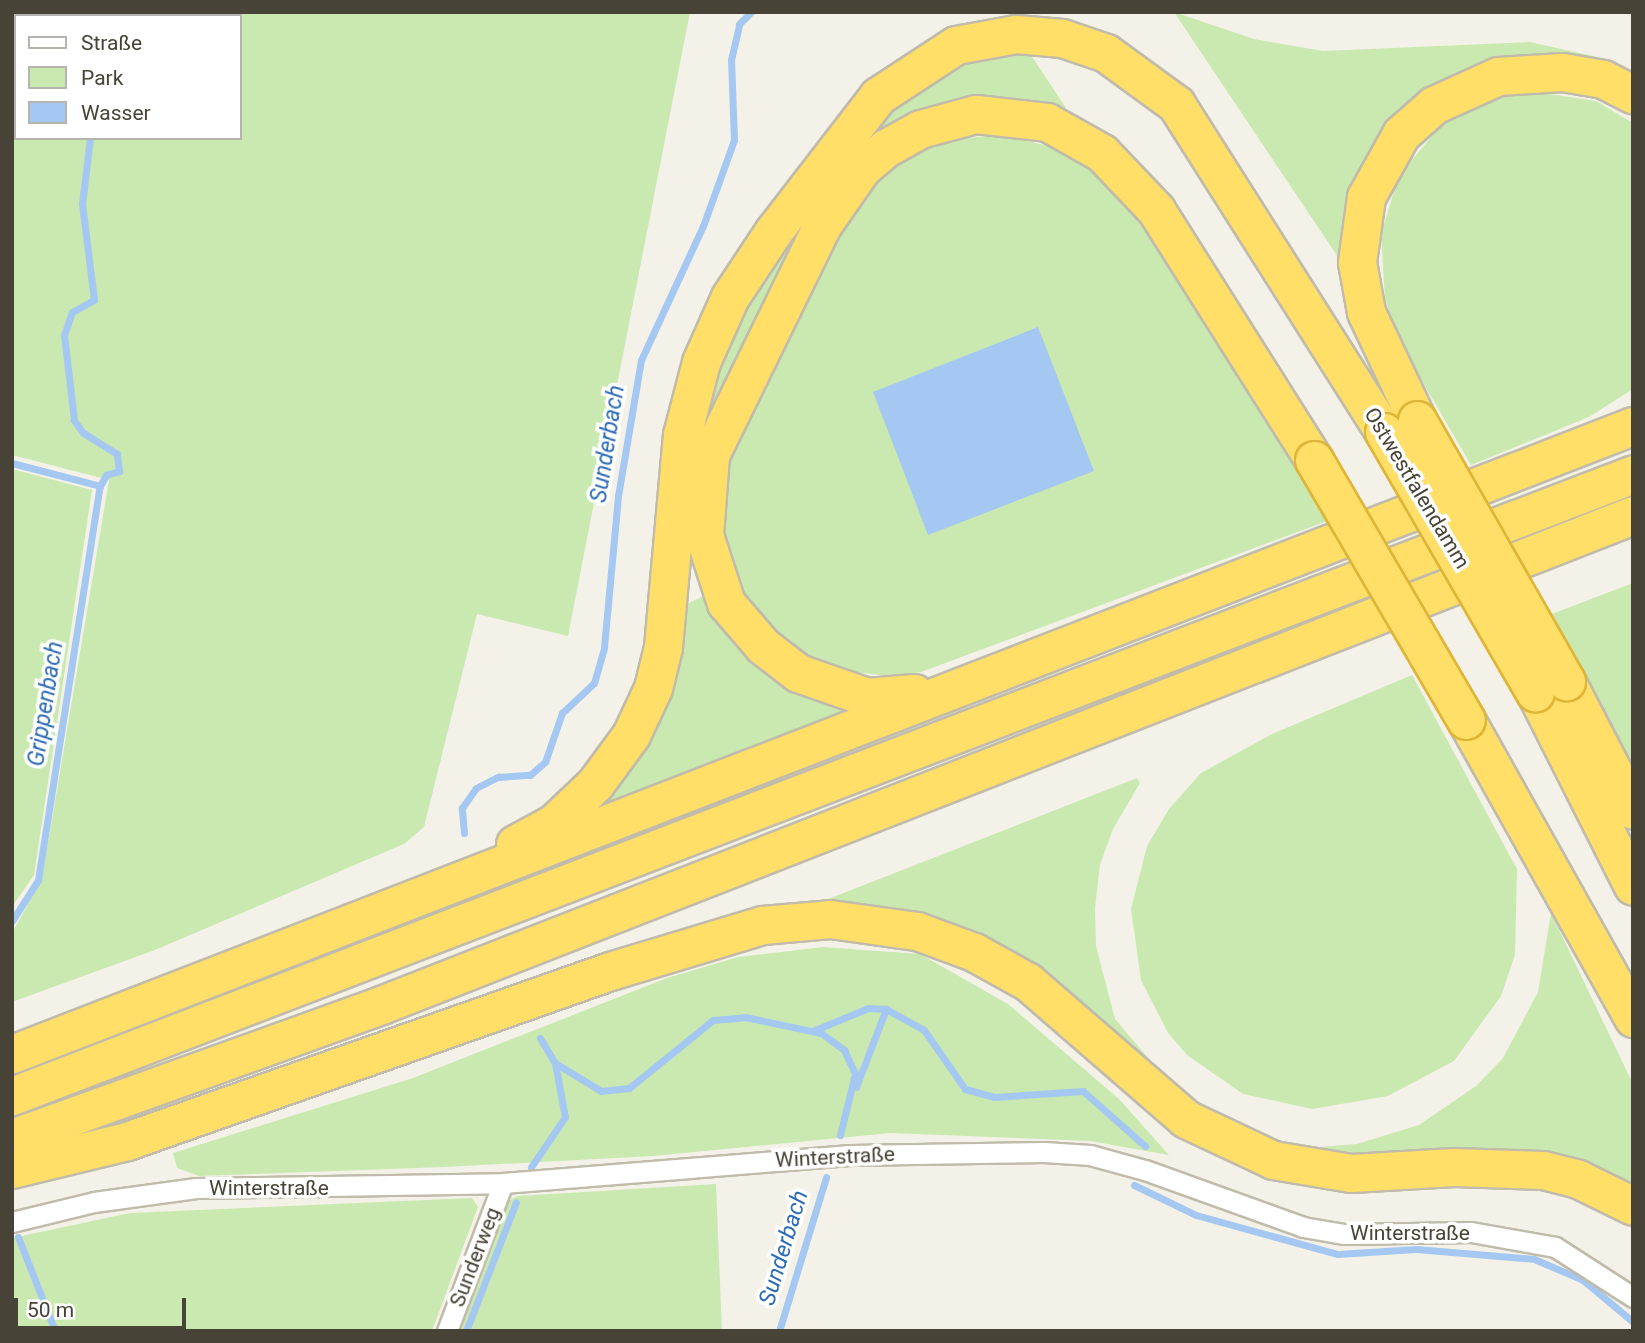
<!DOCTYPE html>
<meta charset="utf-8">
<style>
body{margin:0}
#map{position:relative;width:1645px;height:1343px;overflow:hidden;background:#f4f2e8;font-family:Roboto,sans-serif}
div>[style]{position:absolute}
.green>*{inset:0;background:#c9e9b1}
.water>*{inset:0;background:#a4c8f1}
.stream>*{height:7px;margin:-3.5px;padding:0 3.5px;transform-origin:3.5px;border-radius:3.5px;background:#a4c8f1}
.roads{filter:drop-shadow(2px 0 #c0bbaa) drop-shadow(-2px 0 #c0bbaa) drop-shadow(0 2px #c0bbaa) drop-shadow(0 -2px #c0bbaa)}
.street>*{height:19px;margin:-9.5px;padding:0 9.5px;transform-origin:9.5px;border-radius:9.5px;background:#fff}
.highway>*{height:37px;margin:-18.5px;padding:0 18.5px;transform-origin:18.5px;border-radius:18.5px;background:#ffdf68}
.bridges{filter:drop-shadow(2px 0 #dfb537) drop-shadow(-2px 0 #dfb537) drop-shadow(0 2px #dfb537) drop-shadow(0 -2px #dfb537)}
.highway-bridge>*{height:37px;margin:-18.5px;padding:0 18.5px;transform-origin:18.5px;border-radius:18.5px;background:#ffdf68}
span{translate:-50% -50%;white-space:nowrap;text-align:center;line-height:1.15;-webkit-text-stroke:7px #fff;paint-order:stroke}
.street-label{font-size:21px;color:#484337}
.water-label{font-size:23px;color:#2e6cb5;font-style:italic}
.frame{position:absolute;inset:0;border:14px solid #484337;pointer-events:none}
.legend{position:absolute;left:14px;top:14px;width:228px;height:126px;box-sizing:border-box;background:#fff;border:2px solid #b6b4af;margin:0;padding:9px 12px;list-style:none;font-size:21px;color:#484337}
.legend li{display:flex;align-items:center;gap:14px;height:35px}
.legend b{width:35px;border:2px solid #b6b4af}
.scale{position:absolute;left:14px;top:1298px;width:172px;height:32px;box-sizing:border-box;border:4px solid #484337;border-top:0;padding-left:9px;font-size:21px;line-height:24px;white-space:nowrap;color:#484337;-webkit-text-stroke:5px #fff;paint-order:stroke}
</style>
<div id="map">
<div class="green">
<i style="clip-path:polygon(evenodd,12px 12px,690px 12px,568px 636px,477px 614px,424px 827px,404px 844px,155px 950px,12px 1002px,12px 933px,42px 879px,109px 480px,12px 455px,12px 12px,16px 16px,240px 16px,240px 138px,16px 138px,16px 16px)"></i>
<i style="clip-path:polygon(1174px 12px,1254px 39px,1323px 51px,1530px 42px,1602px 58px,1633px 73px,1633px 83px,1424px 97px,1340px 260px)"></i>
<i style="clip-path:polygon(1029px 52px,1066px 108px,1011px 99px,917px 113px,705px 429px,699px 428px,717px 366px,744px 306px,785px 243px,887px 111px,958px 62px)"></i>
<i style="clip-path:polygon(1530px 91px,1596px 101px,1633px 123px,1633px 389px,1589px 417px,1471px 465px,1401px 345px,1385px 299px,1381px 234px,1399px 175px,1444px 122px,1481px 101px)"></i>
<i style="clip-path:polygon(999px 134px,1068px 151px,1092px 166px,1140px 217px,1327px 521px,921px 672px,889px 676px,836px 670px,773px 635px,741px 596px,721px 535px,727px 464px,853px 207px,895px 163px,928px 144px)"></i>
<i style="clip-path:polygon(12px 469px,92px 490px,34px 875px,12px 907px)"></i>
<i style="clip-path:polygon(1633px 583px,1633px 772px,1549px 615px)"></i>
<i style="clip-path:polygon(707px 594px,855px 710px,604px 809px,685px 605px)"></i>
<i style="clip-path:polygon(1412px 675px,1517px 869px,1515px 955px,1501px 996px,1454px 1061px,1388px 1096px,1312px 1109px,1243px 1094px,1187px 1055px,1168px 1033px,1141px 980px,1131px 909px,1147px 846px,1169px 809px,1201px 773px,1272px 734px)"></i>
<i style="clip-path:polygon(1137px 778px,1140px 783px,1113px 829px,1100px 865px,1095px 908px,1096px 946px,1115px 1019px,1149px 1059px,1146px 1072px,1082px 1008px,818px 903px)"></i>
<i style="clip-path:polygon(1551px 913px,1633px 1084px,1633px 1190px,1399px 1157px,1315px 1155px,1265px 1138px,1318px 1147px,1357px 1144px,1419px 1125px,1476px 1086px,1503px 1058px,1538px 992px)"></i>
<i style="clip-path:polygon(823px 947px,920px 954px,1008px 1004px,1119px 1099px,1169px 1155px,1090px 1141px,890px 1133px,653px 1156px,444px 1167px,199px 1176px,177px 1168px,173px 1153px,413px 1078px,667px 978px,738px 957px)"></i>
<i style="clip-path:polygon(716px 1184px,722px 1331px,458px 1331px,506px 1202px,518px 1196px)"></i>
<i style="clip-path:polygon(472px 1198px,478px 1207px,432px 1331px,12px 1331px,12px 1238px,130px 1213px)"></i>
</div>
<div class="water">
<i style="clip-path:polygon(1038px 327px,1094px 471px,928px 535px,873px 392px)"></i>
</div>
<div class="stream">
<i style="left:59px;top:12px;width:4px;rotate:63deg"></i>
<i style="left:12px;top:463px;width:91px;rotate:14.6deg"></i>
<i style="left:464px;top:833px;width:25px;rotate:-95deg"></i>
<i style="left:462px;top:808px;width:24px;rotate:-55deg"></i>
<i style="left:476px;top:788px;width:25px;rotate:-27deg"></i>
<i style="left:498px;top:777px;width:32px;rotate:-4deg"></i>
<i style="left:530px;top:775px;width:20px;rotate:-41deg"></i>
<i style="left:545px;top:762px;width:52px;rotate:-70.9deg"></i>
<i style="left:562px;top:713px;width:44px;rotate:-43.2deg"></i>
<i style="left:594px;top:683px;width:37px;rotate:-74deg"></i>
<i style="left:604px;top:647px;width:152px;rotate:-84.7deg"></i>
<i style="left:618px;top:496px;width:138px;rotate:-80.4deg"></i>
<i style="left:641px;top:360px;width:148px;rotate:-65.2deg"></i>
<i style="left:703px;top:226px;width:91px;rotate:-70.2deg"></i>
<i style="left:734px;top:140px;width:80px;rotate:-92.1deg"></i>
<i style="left:731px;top:60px;width:37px;rotate:-77deg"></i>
<i style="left:739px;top:24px;width:17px;rotate:-45deg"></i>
<i style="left:12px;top:921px;width:49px;rotate:-57.6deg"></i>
<i style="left:38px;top:880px;width:399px;rotate:-81.1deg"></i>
<i style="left:100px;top:486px;width:13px;rotate:-61deg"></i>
<i style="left:106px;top:475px;width:14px;rotate:-17deg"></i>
<i style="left:119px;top:471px;width:17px;rotate:-97deg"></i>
<i style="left:117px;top:454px;width:40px;rotate:-148deg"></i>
<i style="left:83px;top:433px;width:16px;rotate:-125deg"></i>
<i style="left:74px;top:420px;width:86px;rotate:-96.7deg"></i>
<i style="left:64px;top:335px;width:24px;rotate:-71deg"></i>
<i style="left:72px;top:312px;width:25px;rotate:-29deg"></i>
<i style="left:94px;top:300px;width:97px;rotate:-97.1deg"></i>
<i style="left:82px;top:204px;width:66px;rotate:-83.1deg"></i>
<i style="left:815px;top:1030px;width:57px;rotate:-22.5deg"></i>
<i style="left:868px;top:1008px;width:18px;rotate:3deg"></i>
<i style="left:886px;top:1009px;width:43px;rotate:28.9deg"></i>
<i style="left:924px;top:1030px;width:72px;rotate:55.2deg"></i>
<i style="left:965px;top:1089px;width:30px;rotate:15deg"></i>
<i style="left:994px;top:1097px;width:89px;rotate:-3.9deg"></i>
<i style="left:1083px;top:1091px;width:83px;rotate:41.6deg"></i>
<i style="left:540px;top:1038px;width:29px;rotate:59deg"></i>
<i style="left:555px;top:1063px;width:54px;rotate:31.3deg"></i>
<i style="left:601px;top:1091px;width:28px;rotate:-6deg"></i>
<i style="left:629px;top:1088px;width:108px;rotate:-39deg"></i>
<i style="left:713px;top:1020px;width:32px;rotate:-5deg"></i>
<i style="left:745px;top:1017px;width:78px;rotate:11.9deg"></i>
<i style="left:821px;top:1033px;width:29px;rotate:36deg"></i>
<i style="left:844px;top:1050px;width:26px;rotate:65deg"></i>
<i style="left:855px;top:1074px;width:63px;rotate:103.8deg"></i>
<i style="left:856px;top:1087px;width:84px;rotate:-69deg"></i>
<i style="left:531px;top:1167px;width:60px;rotate:-55.8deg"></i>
<i style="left:565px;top:1117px;width:55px;rotate:-100.5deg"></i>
<i style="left:1134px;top:1185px;width:69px;rotate:25.8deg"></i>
<i style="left:1196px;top:1215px;width:147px;rotate:15.4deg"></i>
<i style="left:1338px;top:1254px;width:78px;rotate:-3.7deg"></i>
<i style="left:1416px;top:1249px;width:118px;rotate:4.8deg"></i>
<i style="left:1534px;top:1259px;width:53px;rotate:23.2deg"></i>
<i style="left:1583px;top:1280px;width:65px;rotate:40deg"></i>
<i style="left:18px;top:1237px;width:101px;rotate:68.5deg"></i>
<i style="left:466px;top:1331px;width:138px;rotate:-68.8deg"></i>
<i style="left:779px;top:1331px;width:161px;rotate:-73deg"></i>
</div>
<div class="roads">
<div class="street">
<i style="left:12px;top:1222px;width:84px;rotate:-13.7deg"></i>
<i style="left:94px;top:1202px;width:103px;rotate:-7.8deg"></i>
<i style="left:196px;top:1188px;width:307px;rotate:-0.9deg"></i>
<i style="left:503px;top:1183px;width:348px;rotate:-4.6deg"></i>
<i style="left:850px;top:1155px;width:194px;rotate:-0.9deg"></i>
<i style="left:1044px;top:1152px;width:46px;rotate:3.7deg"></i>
<i style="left:1090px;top:1155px;width:57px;rotate:15.3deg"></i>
<i style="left:1145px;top:1170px;width:168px;rotate:19.8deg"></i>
<i style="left:1303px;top:1227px;width:42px;rotate:9.7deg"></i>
<i style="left:1344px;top:1234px;width:127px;rotate:-0.9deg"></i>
<i style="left:1471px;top:1232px;width:85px;rotate:10.1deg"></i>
<i style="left:1555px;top:1247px;width:93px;rotate:32.7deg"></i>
<i style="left:447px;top:1331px;width:158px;rotate:-69.3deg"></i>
</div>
<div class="highway">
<i style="left:1417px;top:420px;width:119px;rotate:-115.3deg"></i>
<i style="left:1366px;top:312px;width:51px;rotate:-100.2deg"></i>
<i style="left:1357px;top:262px;width:66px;rotate:-82.1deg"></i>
<i style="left:1366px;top:197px;width:72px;rotate:-60.9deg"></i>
<i style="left:1401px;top:134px;width:44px;rotate:-41.3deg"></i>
<i style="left:1434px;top:105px;width:70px;rotate:-24.4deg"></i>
<i style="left:1498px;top:76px;width:64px;rotate:-3.6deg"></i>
<i style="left:1562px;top:72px;width:42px;rotate:9.7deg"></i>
<i style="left:1603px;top:79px;width:34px;rotate:27deg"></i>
<i style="left:1566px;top:681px;width:145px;rotate:62.6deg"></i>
<i style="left:1535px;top:692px;width:217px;rotate:63.2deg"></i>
<i style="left:914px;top:693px;width:47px;rotate:175.1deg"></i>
<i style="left:867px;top:697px;width:73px;rotate:-160.8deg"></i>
<i style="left:798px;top:673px;width:44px;rotate:-142.4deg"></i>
<i style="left:763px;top:646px;width:57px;rotate:-130.7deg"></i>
<i style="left:726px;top:603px;width:71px;rotate:-107.9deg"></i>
<i style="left:704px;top:535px;width:80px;rotate:-85.7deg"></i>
<i style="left:710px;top:455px;width:254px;rotate:-64deg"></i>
<i style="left:821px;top:227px;width:72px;rotate:-55.2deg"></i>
<i style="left:862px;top:168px;width:31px;rotate:-40deg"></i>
<i style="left:886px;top:148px;width:39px;rotate:-29deg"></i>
<i style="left:920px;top:129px;width:58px;rotate:-15deg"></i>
<i style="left:976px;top:114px;width:71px;rotate:6.4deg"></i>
<i style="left:1047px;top:122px;width:63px;rotate:29.4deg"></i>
<i style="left:1102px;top:153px;width:79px;rotate:46.5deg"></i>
<i style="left:1156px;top:210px;width:296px;rotate:57.7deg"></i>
<i style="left:1466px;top:720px;width:342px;rotate:60.7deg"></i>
<i style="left:515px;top:844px;width:44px;rotate:-28.3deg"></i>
<i style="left:554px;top:823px;width:57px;rotate:-43.6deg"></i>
<i style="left:595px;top:784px;width:61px;rotate:-53.7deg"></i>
<i style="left:631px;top:735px;width:52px;rotate:-64.9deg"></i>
<i style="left:653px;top:688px;width:42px;rotate:-76.3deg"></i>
<i style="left:663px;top:647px;width:213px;rotate:-84.9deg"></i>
<i style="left:682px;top:435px;width:75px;rotate:-75.4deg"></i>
<i style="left:701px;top:362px;width:71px;rotate:-66deg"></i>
<i style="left:730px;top:297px;width:78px;rotate:-56.5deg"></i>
<i style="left:773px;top:232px;width:172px;rotate:-52.3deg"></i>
<i style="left:878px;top:96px;width:93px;rotate:-33.2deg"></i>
<i style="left:956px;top:45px;width:61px;rotate:-10.4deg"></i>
<i style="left:1016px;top:34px;width:46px;rotate:5deg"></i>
<i style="left:1062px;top:38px;width:46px;rotate:18.8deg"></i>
<i style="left:1106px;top:53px;width:87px;rotate:36.1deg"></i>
<i style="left:1176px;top:104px;width:388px;rotate:57.6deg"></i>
<i style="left:12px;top:1054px;width:1738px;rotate:-21.18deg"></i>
<i style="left:12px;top:1096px;width:1736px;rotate:-20.99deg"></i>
<i style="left:12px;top:1138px;width:392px;rotate:-19.8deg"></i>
<i style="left:381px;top:1005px;width:1344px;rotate:-21.37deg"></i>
<i style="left:12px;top:1169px;width:118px;rotate:-13.7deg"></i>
<i style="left:127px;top:1141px;width:512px;rotate:-19.39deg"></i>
<i style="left:610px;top:971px;width:159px;rotate:-16.8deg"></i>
<i style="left:762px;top:925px;width:68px;rotate:-5deg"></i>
<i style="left:830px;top:919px;width:88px;rotate:7.9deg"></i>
<i style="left:917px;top:931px;width:61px;rotate:20.2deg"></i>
<i style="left:974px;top:952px;width:62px;rotate:29.1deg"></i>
<i style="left:1028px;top:982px;width:209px;rotate:40.9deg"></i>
<i style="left:1186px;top:1119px;width:96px;rotate:25.2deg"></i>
<i style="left:1273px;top:1160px;width:79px;rotate:9.5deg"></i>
<i style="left:1351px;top:1173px;width:103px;rotate:-3.3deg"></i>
<i style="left:1454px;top:1167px;width:89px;rotate:1.9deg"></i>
<i style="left:1543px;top:1170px;width:36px;rotate:14deg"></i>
<i style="left:1578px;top:1179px;width:61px;rotate:26.1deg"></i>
</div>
</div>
<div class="bridges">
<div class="highway-bridge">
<i style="left:1417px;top:420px;width:301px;rotate:60.3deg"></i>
<i style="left:1384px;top:432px;width:301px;rotate:59.9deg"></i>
<i style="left:1314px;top:460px;width:301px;rotate:59.7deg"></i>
</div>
</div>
<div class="street-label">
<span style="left:1417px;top:488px;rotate:59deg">Ostwestfalendamm</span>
<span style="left:835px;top:1157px;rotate:-3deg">Winterstraße</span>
<span style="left:269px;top:1188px">Winterstraße</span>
<span style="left:1410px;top:1233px">Winterstraße</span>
<span style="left:475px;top:1257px;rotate:-69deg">Sunderweg</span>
</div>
<div class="water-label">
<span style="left:608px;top:444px;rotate:-81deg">Sunderbach</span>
<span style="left:46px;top:704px;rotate:-81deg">Grippenbach</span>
<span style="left:784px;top:1248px;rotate:-73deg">Sunderbach</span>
</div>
<div class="frame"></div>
<ul class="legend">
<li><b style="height:9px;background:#fff"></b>Straße</li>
<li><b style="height:19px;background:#c9e9b1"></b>Park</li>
<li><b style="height:19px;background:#a4c8f1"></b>Wasser</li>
</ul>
<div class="scale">50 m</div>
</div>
